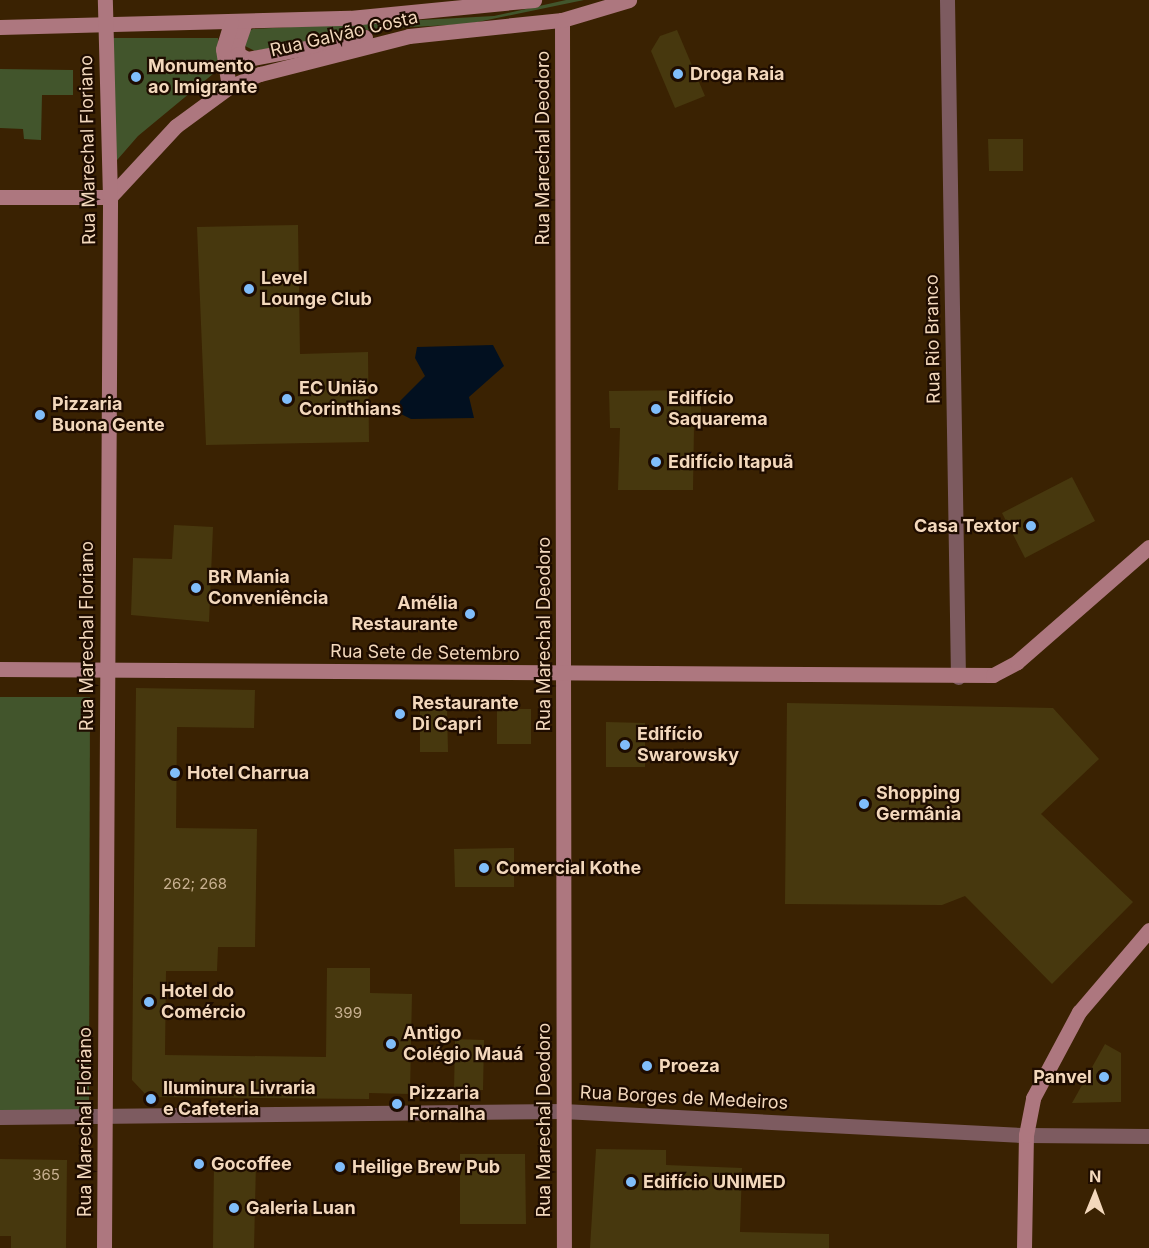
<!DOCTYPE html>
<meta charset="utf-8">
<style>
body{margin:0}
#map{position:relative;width:1149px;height:1248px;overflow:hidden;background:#3a2202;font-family:Inter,sans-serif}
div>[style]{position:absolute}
.green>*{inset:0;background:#42552c}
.water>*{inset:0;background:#021020}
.building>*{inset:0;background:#47380e}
.street>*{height:15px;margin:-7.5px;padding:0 7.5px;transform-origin:7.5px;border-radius:7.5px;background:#7d5b60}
.secondary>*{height:15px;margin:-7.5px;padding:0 7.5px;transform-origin:7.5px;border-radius:7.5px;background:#ad777f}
.dots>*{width:16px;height:16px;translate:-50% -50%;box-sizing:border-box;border:3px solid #1e0c00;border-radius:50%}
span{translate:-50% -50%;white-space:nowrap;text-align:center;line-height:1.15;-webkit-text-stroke:4.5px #1e0c00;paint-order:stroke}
.number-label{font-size:15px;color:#c8b090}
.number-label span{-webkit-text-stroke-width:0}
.street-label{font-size:18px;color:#f3d8bc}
.poi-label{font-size:18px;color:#f3d8bc;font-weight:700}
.left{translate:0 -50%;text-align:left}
.right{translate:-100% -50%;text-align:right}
.north{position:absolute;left:1065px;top:1164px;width:60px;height:60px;-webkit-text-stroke:4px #1e0c00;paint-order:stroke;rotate:1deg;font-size:16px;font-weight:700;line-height:24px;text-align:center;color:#f3d8bc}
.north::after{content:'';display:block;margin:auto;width:21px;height:27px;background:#f3d8bc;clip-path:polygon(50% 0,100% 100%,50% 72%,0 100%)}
</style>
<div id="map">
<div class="green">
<i style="clip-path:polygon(566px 0,584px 0,468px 24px,374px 29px,255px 51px,243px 45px,244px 33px,253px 29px,494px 16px)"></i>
<i style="clip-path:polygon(111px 38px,218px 38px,219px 69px,138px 136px,111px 167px)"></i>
<i style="clip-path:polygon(0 69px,73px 70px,73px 95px,42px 95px,41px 140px,24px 139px,23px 129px,0 128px)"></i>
<i style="clip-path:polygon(0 697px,90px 697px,89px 1110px,0 1110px)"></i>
</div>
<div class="water">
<i style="clip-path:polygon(493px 345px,504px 366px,469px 397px,474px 418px,411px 419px,399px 413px,400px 401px,425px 376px,415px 358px,417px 347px)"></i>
</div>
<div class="building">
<i style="clip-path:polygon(677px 30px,705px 96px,675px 108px,651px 51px,660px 36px)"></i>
<i style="clip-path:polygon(988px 139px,1023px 139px,1023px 171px,989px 171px)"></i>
<i style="clip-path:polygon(298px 225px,300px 354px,368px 352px,369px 442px,206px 445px,197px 227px)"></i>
<i style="clip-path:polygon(701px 390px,701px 427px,694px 427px,693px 490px,618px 490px,620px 428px,610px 428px,609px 391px)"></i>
<i style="clip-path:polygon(1072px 477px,1095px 521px,1025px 558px,1002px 513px)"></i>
<i style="clip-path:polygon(174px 525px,213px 527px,209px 622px,131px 615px,133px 558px,172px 559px)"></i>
<i style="clip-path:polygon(136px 688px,255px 690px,254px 728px,177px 727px,176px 828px,257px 829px,255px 947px,218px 947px,217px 971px,166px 971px,165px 1055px,326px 1057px,327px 968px,370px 968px,370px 993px,412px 994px,410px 1094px,369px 1093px,369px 1099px,148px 1097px,132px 1080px)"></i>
<i style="clip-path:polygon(787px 703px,1053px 708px,1099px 759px,1041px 814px,1133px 902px,1052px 984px,965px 896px,942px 905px,785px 904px)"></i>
<i style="clip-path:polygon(420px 706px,447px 706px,448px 752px,420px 752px)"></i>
<i style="clip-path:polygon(497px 709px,531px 709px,531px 744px,497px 744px)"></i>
<i style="clip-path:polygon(606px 722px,645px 723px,645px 767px,606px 767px)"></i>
<i style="clip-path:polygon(514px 848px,514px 887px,455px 887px,454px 849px)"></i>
<i style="clip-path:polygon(455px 1039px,484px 1040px,483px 1090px,454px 1090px)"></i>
<i style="clip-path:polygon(1105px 1044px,1121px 1053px,1121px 1102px,1072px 1103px)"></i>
<i style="clip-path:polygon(596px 1149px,666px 1150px,666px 1165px,742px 1168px,740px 1232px,829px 1234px,829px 1248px,590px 1248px)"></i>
<i style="clip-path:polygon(460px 1154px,525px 1154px,526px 1224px,460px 1224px)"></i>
<i style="clip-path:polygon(0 1159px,67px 1160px,66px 1248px,11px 1248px,11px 1236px,0 1236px)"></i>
<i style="clip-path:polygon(214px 1162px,256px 1163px,254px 1248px,213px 1248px)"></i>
</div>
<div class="street">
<i style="left:947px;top:0;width:677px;rotate:89.07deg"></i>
<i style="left:0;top:1117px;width:563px;rotate:-0.61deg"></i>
<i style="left:563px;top:1111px;width:464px;rotate:3deg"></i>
<i style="left:1026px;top:1135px;width:123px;rotate:0.5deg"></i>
</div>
<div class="secondary">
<i style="left:562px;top:20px;width:1228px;rotate:89.91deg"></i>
<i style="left:245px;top:22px;width:24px;rotate:109deg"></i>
<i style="left:237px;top:45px;width:9px;rotate:84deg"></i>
<i style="left:238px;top:54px;width:10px;rotate:29deg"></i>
<i style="left:247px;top:59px;width:120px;rotate:-10.6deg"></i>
<i style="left:0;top:27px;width:350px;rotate:-1.5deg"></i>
<i style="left:350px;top:18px;width:185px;rotate:-5.6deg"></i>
<i style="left:229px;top:87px;width:38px;rotate:-99deg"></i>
<i style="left:223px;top:49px;width:28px;rotate:-73deg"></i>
<i style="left:0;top:197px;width:110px"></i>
<i style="left:110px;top:197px;width:97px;rotate:-47.1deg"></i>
<i style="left:176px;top:126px;width:66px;rotate:-36.3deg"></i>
<i style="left:229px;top:87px;width:34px;rotate:-23deg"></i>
<i style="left:260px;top:74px;width:154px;rotate:-14.3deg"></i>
<i style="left:409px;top:36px;width:154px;rotate:-6deg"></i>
<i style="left:562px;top:20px;width:70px;rotate:-16.6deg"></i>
<i style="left:0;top:669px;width:993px;rotate:0.35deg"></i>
<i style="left:993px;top:675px;width:27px;rotate:-28deg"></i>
<i style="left:1017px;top:662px;width:175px;rotate:-41.1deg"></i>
<i style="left:104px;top:1248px;width:1051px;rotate:-89.67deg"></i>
<i style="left:110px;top:197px;width:197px;rotate:-91.5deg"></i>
<i style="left:1024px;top:1248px;width:113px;rotate:-89deg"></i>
<i style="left:1026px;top:1135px;width:38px;rotate:-79deg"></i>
<i style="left:1033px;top:1098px;width:98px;rotate:-61.9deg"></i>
<i style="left:1079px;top:1012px;width:108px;rotate:-49.5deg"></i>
</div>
<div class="dots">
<i style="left:678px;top:74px;background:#80bdfa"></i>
<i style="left:136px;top:77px;background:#80bdfa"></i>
<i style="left:249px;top:289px;background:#80bdfa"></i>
<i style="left:287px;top:399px;background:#80bdfa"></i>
<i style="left:656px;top:409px;background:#80bdfa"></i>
<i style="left:40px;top:415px;background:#80bdfa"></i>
<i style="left:656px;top:462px;background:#80bdfa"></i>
<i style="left:1031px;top:526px;background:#80bdfa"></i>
<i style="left:196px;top:588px;background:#80bdfa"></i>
<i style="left:470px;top:614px;background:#80bdfa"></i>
<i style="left:400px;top:714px;background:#80bdfa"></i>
<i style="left:625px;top:745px;background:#80bdfa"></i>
<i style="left:175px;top:773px;background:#80bdfa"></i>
<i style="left:864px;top:804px;background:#80bdfa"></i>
<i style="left:484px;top:868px;background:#80bdfa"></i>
<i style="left:149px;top:1002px;background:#80bdfa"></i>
<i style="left:391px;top:1044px;background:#80bdfa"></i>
<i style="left:647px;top:1066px;background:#80bdfa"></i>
<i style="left:1104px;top:1077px;background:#80bdfa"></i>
<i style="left:151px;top:1099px;background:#80bdfa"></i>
<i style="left:397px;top:1104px;background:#80bdfa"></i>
<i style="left:199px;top:1164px;background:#80bdfa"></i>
<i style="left:340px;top:1167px;background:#80bdfa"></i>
<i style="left:631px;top:1182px;background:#80bdfa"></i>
<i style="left:234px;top:1208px;background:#80bdfa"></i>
</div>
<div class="number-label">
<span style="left:195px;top:884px">262; 268</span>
<span style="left:348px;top:1013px">399</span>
<span style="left:46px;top:1175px">365</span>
</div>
<div class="street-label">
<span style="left:344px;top:34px;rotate:-13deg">Rua Galvão Costa</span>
<span style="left:543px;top:148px;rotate:-90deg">Rua Marechal Deodoro</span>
<span style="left:88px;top:150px;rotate:-91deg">Rua Marechal Floriano</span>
<span style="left:933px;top:339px;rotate:-91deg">Rua Rio Branco</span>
<span style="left:544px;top:634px;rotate:-90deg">Rua Marechal Deodoro</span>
<span style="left:87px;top:636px;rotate:-90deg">Rua Marechal Floriano</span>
<span style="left:425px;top:653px;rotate:1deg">Rua Sete de Setembro</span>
<span style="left:684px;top:1098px;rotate:3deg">Rua Borges de Medeiros</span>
<span style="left:544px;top:1120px;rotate:-90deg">Rua Marechal Deodoro</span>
<span style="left:85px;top:1122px;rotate:-90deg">Rua Marechal Floriano</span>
</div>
<div class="poi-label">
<span class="left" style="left:148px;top:77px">Monumento<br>ao Imigrante</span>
<span class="left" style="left:690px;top:74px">Droga Raia</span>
<span class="left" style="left:261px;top:289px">Level<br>Lounge Club</span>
<span class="left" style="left:299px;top:399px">EC União<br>Corinthians</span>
<span class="left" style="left:668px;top:409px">Edifício<br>Saquarema</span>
<span class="left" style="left:52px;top:415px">Pizzaria<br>Buona Gente</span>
<span class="left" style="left:668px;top:462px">Edifício Itapuã</span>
<span class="right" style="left:1019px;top:526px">Casa Textor</span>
<span class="left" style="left:208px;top:588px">BR Mania<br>Conveniência</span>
<span class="right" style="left:458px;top:614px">Amélia<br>Restaurante</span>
<span class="left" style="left:412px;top:714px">Restaurante<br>Di Capri</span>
<span class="left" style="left:637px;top:745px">Edifício<br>Swarowsky</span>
<span class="left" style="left:187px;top:773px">Hotel Charrua</span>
<span class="left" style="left:876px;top:804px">Shopping<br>Germânia</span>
<span class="left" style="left:496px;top:868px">Comercial Kothe</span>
<span class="left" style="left:161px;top:1002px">Hotel do<br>Comércio</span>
<span class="left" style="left:403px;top:1044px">Antigo<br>Colégio Mauá</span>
<span class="left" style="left:659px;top:1066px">Proeza</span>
<span class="right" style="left:1092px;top:1077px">Panvel</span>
<span class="left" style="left:163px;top:1099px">Iluminura Livraria<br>e Cafeteria</span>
<span class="left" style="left:409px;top:1104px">Pizzaria<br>Fornalha</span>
<span class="left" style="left:211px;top:1164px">Gocoffee</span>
<span class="left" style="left:352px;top:1167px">Heilige Brew Pub</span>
<span class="left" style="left:643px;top:1182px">Edifício UNIMED</span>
<span class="left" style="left:246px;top:1208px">Galeria Luan</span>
</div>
<div class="north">N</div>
</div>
